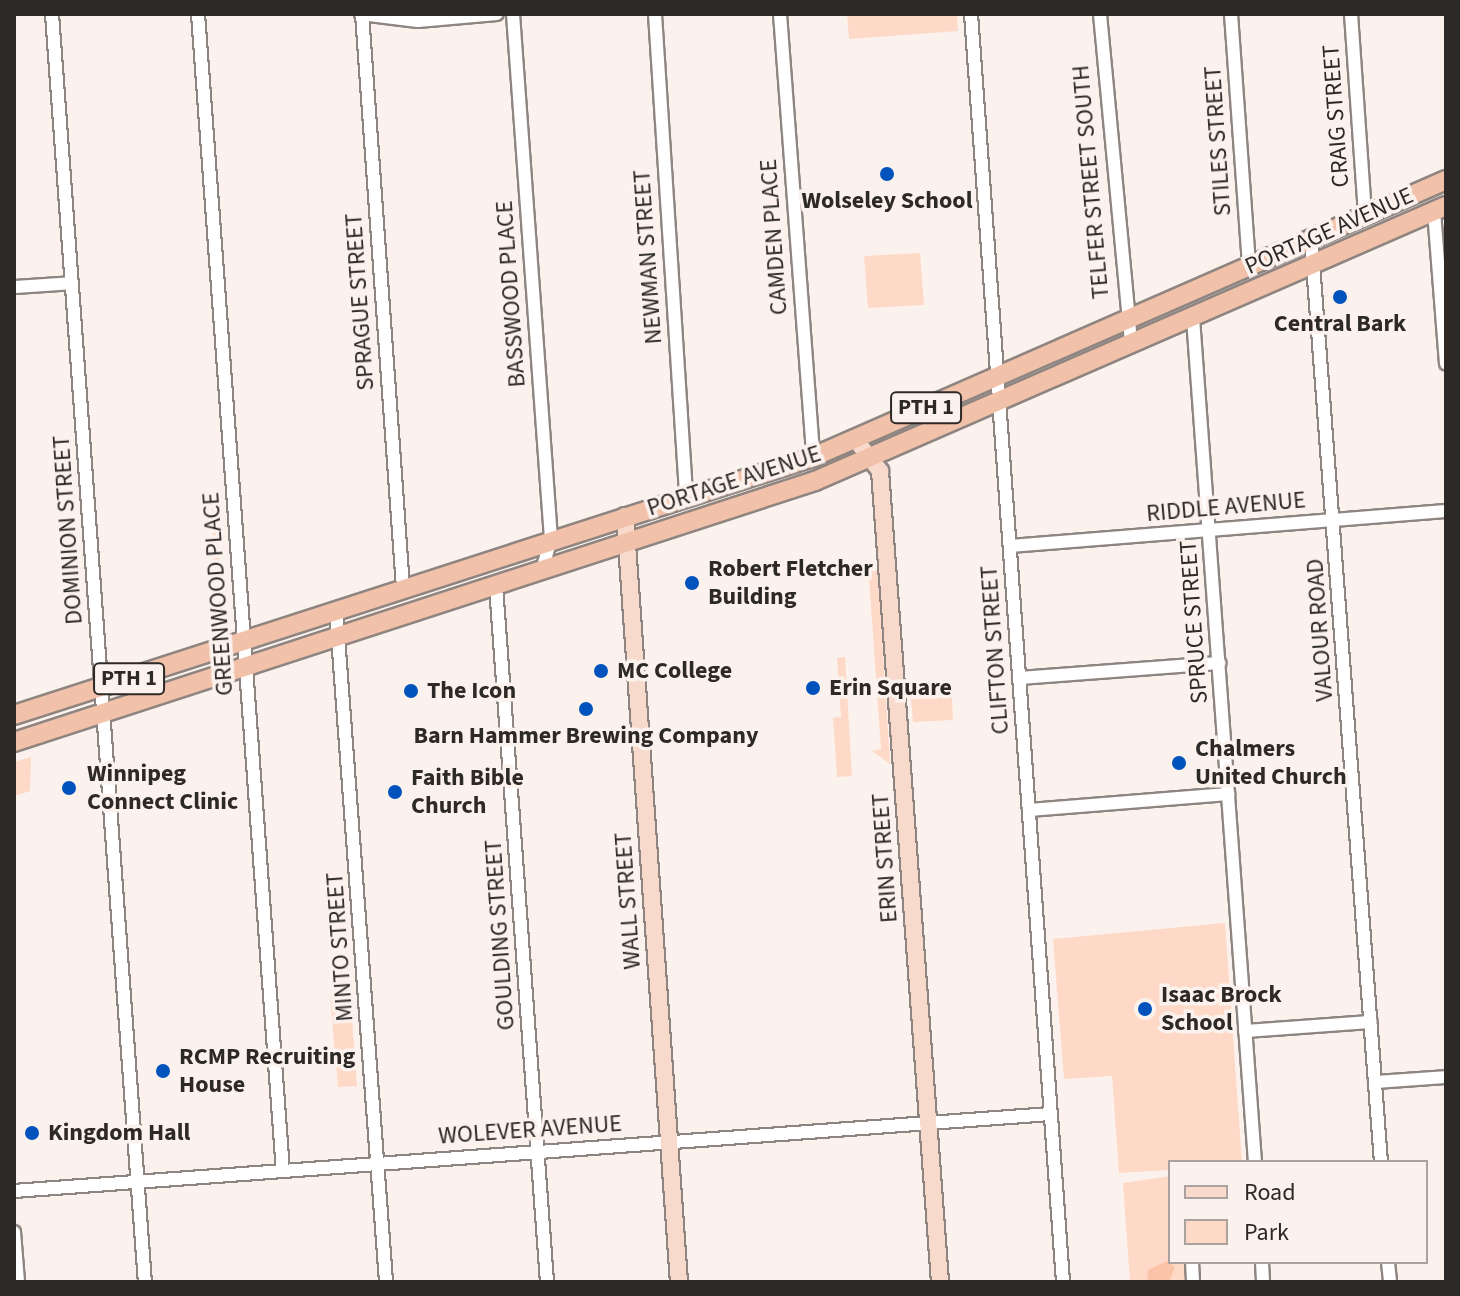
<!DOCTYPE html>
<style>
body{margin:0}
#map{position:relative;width:1460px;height:1296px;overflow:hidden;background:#fcf2ed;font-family:"Source Sans 3",sans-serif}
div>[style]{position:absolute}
.green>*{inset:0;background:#fed9c7}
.water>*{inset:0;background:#fbc4a8}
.roads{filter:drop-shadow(2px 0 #8e8581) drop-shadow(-2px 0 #8e8581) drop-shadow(0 2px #8e8581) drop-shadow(0 -2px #8e8581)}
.minor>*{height:12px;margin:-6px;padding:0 6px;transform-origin:6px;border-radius:6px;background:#fff}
.major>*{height:16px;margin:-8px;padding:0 8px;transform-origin:8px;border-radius:8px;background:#f7dacb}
.highway>*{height:18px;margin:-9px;padding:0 9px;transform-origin:9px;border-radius:9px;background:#f2c1a9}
.dots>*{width:22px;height:22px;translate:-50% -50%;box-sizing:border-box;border:4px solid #fcf2ed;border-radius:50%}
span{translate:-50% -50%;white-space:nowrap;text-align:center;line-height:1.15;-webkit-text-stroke:7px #fcf2ed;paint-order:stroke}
.shield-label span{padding:2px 6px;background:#fcf2ed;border:2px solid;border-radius:6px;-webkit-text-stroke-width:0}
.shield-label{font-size:22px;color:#2d2927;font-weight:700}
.street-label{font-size:24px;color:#2d2927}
.poi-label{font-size:24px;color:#2d2927;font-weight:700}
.left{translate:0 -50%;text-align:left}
.frame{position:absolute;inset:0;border:16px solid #2d2927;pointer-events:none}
.legend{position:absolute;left:1168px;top:1160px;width:260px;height:104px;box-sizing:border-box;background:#fcf2ed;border:2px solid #a9a29e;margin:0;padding:10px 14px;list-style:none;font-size:24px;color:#2d2927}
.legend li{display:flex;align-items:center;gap:16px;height:40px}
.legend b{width:40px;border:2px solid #a9a29e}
</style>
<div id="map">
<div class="green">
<i style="clip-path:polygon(847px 14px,957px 14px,958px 31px,849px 39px)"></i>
<i style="clip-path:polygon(920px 253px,924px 305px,868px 308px,864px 256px)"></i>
<i style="clip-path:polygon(212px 503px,220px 563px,210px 566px,214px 557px)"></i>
<i style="clip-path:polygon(872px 568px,878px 571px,890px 764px,872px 751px,881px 749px,869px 578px,859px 578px,859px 572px)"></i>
<i style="clip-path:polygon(845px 657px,852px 776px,837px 777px,833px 718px,841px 717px,837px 658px)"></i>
<i style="clip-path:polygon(952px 697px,953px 720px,913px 722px,911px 699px)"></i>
<i style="clip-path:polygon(31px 757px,30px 791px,14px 796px,14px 762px)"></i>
<i style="clip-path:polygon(1225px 923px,1242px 1162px,1170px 1162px,1170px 1170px,1119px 1173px,1112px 1076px,1064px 1079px,1053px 939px)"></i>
<i style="clip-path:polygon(350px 994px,357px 1086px,338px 1087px,330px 996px)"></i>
<i style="clip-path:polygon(1170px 1176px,1170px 1262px,1187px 1262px,1188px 1282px,1130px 1282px,1123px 1183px)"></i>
</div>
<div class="water">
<i style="clip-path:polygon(1167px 1261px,1175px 1267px,1169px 1282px,1147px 1282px,1148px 1270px)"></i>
</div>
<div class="roads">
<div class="minor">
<i style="left:52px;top:14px;width:1271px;rotate:85.81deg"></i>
<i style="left:198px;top:14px;width:1160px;rotate:85.8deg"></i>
<i style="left:361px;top:14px;width:57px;rotate:7deg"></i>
<i style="left:418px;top:21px;width:79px;rotate:-5.1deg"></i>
<i style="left:362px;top:14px;width:574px;rotate:85.91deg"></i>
<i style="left:513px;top:14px;width:526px;rotate:85.86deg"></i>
<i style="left:551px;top:539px;width:32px;rotate:106deg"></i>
<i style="left:655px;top:14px;width:483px;rotate:86.3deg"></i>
<i style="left:780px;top:14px;width:444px;rotate:85.7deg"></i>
<i style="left:971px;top:14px;width:1271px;rotate:85.85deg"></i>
<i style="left:1100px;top:14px;width:332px;rotate:84.6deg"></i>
<i style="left:1231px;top:14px;width:252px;rotate:85.9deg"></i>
<i style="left:1351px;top:14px;width:201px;rotate:86deg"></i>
<i style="left:1434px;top:211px;width:153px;rotate:85.5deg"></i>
<i style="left:1311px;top:238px;width:927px;rotate:85.67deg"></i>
<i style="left:14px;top:287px;width:58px;rotate:-3.9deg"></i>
<i style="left:1193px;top:318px;width:846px;rotate:85.8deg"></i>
<i style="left:1010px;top:546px;width:437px;rotate:-4.6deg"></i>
<i style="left:496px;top:586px;width:698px;rotate:85.81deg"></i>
<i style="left:336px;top:610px;width:674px;rotate:85.74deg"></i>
<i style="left:1019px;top:678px;width:201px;rotate:-4.3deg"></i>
<i style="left:1029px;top:810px;width:200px;rotate:-4.6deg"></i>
<i style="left:1245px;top:1031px;width:126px;rotate:-4.1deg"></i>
<i style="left:1375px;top:1082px;width:71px;rotate:-4deg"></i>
<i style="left:14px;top:1191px;width:1039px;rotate:-4.25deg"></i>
<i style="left:14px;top:1232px;width:50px;rotate:85.4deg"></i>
<i style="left:1192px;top:1262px;width:20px;rotate:87deg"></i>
<i style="left:1262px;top:1262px;width:20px;rotate:87deg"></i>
<i style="left:1388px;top:1262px;width:20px;rotate:84deg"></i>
</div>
<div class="major">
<i style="left:855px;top:439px;width:41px;rotate:52deg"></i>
<i style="left:880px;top:471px;width:813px;rotate:85.77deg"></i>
<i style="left:625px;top:516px;width:768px;rotate:85.97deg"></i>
</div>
<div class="highway">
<i style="left:14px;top:715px;width:840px;rotate:-17.9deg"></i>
<i style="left:813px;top:457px;width:691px;rotate:-23.63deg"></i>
<i style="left:14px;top:742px;width:842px;rotate:-18.05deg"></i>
<i style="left:815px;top:481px;width:688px;rotate:-23.55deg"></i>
</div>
</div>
<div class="dots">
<i style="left:887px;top:174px;background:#0053bd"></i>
<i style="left:1340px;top:297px;background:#0053bd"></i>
<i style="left:692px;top:583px;background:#0053bd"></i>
<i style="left:601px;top:671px;background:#0053bd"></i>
<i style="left:813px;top:688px;background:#0053bd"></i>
<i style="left:411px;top:691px;background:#0053bd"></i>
<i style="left:586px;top:709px;background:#0053bd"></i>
<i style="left:1179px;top:763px;background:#0053bd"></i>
<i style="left:69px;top:788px;background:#0053bd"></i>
<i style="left:395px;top:792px;background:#0053bd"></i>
<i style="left:1145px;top:1009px;background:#0053bd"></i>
<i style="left:163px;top:1071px;background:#0053bd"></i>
<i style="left:32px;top:1133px;background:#0053bd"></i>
</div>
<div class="shield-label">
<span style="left:926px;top:408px">PTH 1</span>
<span style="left:129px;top:679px">PTH 1</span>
</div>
<div class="street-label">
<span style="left:1336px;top:116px;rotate:-94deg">CRAIG STREET</span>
<span style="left:1218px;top:141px;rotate:-94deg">STILES STREET</span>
<span style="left:1091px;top:182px;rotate:-95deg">TELFER STREET SOUTH</span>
<span style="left:1329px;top:231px;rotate:-24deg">PORTAGE AVENUE</span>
<span style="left:774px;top:237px;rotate:-94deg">CAMDEN PLACE</span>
<span style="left:648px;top:257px;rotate:-94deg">NEWMAN STREET</span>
<span style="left:511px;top:294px;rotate:-94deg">BASSWOOD PLACE</span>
<span style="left:360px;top:302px;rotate:-94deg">SPRAGUE STREET</span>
<span style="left:734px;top:481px;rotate:-18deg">PORTAGE AVENUE</span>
<span style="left:1226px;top:507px;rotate:-5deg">RIDDLE AVENUE</span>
<span style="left:68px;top:530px;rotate:-94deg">DOMINION STREET</span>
<span style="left:218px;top:594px;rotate:-94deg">GREENWOOD PLACE</span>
<span style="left:1194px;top:622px;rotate:-94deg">SPRUCE STREET</span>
<span style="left:1320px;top:630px;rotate:-94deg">VALOUR ROAD</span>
<span style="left:995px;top:650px;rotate:-94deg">CLIFTON STREET</span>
<span style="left:885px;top:858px;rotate:-94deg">ERIN STREET</span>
<span style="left:628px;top:901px;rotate:-94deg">WALL STREET</span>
<span style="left:500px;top:935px;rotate:-94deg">GOULDING STREET</span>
<span style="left:340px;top:947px;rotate:-94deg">MINTO STREET</span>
<span style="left:530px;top:1130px;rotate:-4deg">WOLEVER AVENUE</span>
</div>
<div class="poi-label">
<span style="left:887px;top:201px">Wolseley School</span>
<span style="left:1340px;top:324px">Central Bark</span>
<span class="left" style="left:708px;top:583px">Robert Fletcher<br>Building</span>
<span class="left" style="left:617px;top:671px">MC College</span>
<span class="left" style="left:829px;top:688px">Erin Square</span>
<span class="left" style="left:427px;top:691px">The Icon</span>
<span style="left:586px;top:736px">Barn Hammer Brewing Company</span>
<span class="left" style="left:1195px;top:763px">Chalmers<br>United Church</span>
<span class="left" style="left:87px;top:788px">Winnipeg<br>Connect Clinic</span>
<span class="left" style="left:411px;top:792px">Faith Bible<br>Church</span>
<span class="left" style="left:1161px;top:1009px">Isaac Brock<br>School</span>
<span class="left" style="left:179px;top:1071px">RCMP Recruiting<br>House</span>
<span class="left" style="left:48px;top:1133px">Kingdom Hall</span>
</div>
<div class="frame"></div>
<ul class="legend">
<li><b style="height:10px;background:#f7dacb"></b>Road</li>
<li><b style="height:22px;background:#fed9c7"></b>Park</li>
</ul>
</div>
